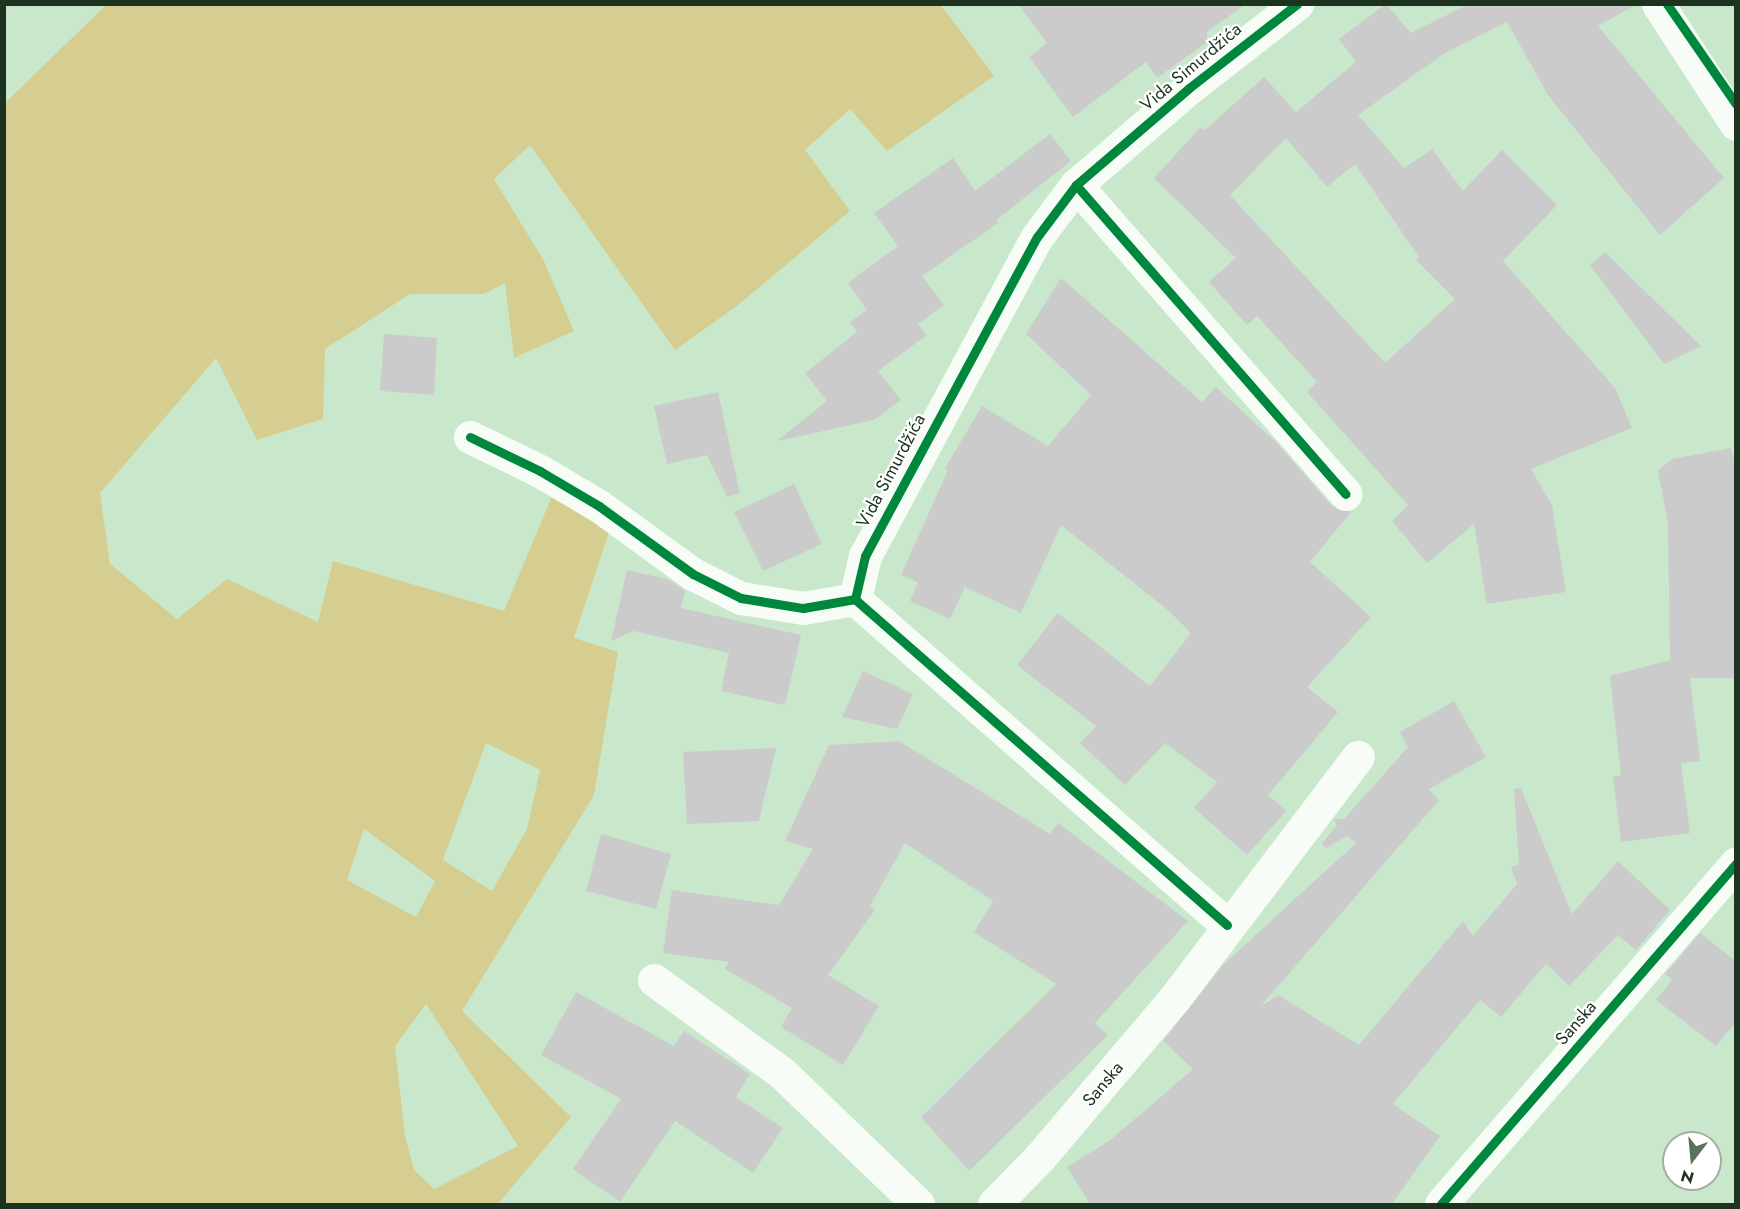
<!DOCTYPE html>
<meta charset="utf-8">
<style>
body{margin:0}
#map{position:relative;width:1740px;height:1209px;overflow:hidden;background:#c9e8cb;font-family:Jost,sans-serif}
div>[style]{position:absolute}
.green>*{inset:0;background:#d5ce90}
.building>*{inset:0;background:#cbcbcc}
.minor>*{height:33px;margin:-16.5px;padding:0 16.5px;transform-origin:16.5px;border-radius:16.5px;background:#f7fcf7}
.cycleway>*{height:9px;margin:-4.5px;padding:0 4.5px;transform-origin:4.5px;border-radius:4.5px;background:#00873e}
span{translate:-50% -50%;white-space:nowrap;text-align:center;line-height:1.15;-webkit-text-stroke:4.5px #fff;paint-order:stroke}
.street-label{font-size:18px;color:#1d331f}
.frame{position:absolute;inset:0;border:6px solid #1d331f;pointer-events:none}
.north{position:absolute;left:1662px;top:1131px;width:60px;height:60px;box-sizing:border-box;background:#fff;border:2px solid #a5ada5;border-radius:50%;rotate:196deg;font-size:16px;font-weight:700;line-height:24px;text-align:center;color:#1d331f}
.north::after{content:'';display:block;margin:auto;width:21px;height:27px;background:#59725b;clip-path:polygon(50% 0,100% 100%,50% 72%,0 100%)}
</style>
<div id="map">
<div class="green">
<i style="clip-path:polygon(evenodd,106px 5px,941px 5px,994px 76px,887px 151px,850px 109px,805px 150px,850px 211px,737px 306px,675px 350px,530px 145px,494px 179px,544px 261px,574px 331px,514px 358px,505px 283px,484px 294px,410px 294px,325px 349px,323px 419px,257px 440px,216px 358px,100px 493px,110px 564px,177px 619px,227px 579px,318px 622px,333px 561px,504px 611px,552px 496px,610px 529px,574px 638px,618px 652px,594px 795px,462px 1011px,571px 1117px,498px 1204px,5px 1204px,5px 103px,106px 5px,486px 743px,540px 770px,527px 829px,492px 891px,443px 860px,486px 743px,106px 5px,364px 829px,435px 881px,416px 917px,347px 880px,364px 829px,106px 5px,426px 1004px,518px 1146px,434px 1189px,414px 1170px,405px 1136px,395px 1046px,426px 1004px)"></i>
</div>
<div class="building">
<i style="clip-path:polygon(1018px 4px,1246px 4px,1207px 32px,1207px 42px,1157px 78px,1146px 62px,1073px 117px,1029px 57px,1047px 43px)"></i>
<i style="clip-path:polygon(evenodd,1386px 4px,1411px 33px,1467px 5px,1637px 4px,1598px 26px,1724px 178px,1660px 235px,1548px 95px,1507px 22px,1445px 53px,1358px 115px,1404px 168px,1432px 149px,1463px 191px,1502px 150px,1557px 205px,1503px 261px,1615px 388px,1632px 428px,1531px 469px,1552px 505px,1566px 592px,1487px 604px,1474px 524px,1427px 563px,1392px 521px,1408px 505px,1307px 392px,1317px 382px,1257px 316px,1247px 325px,1209px 282px,1236px 258px,1154px 178px,1201px 127px,1205px 130px,1264px 77px,1296px 112px,1356px 62px,1339px 39px,1386px 4px,1286px 138px,1327px 187px,1355px 164px,1419px 257px,1416px 260px,1455px 299px,1385px 363px,1230px 195px,1286px 138px)"></i>
<i style="clip-path:polygon(1050px 134px,1071px 161px,996px 220px,998px 223px,922px 276px,944px 305px,918px 324px,927px 335px,878px 371px,901px 400px,874px 420px,777px 441px,827px 401px,805px 373px,857px 332px,850px 322px,867px 310px,848px 283px,898px 246px,874px 213px,953px 158px,975px 191px)"></i>
<i style="clip-path:polygon(1605px 252px,1701px 346px,1664px 364px,1590px 265px)"></i>
<i style="clip-path:polygon(1061px 278px,1202px 402px,1216px 387px,1276px 442px,1332px 506px,1351px 512px,1310px 562px,1371px 617px,1307px 687px,1338px 712px,1268px 795px,1286px 811px,1247px 855px,1194px 808px,1217px 782px,1165px 743px,1125px 785px,1080px 743px,1096px 726px,1017px 665px,1058px 613px,1150px 686px,1191px 633px,1169px 611px,1061px 525px,1021px 613px,965px 587px,950px 619px,910px 601px,918px 582px,901px 575px,948px 470px,945px 468px,982px 406px,1048px 446px,1091px 395px,1026px 334px)"></i>
<i style="clip-path:polygon(384px 334px,437px 338px,434px 395px,380px 391px)"></i>
<i style="clip-path:polygon(718px 392px,740px 493px,727px 497px,707px 455px,667px 464px,654px 406px)"></i>
<i style="clip-path:polygon(1731px 448px,1736px 472px,1736px 678px,1690px 678px,1700px 761px,1681px 763px,1690px 833px,1621px 842px,1613px 777px,1621px 775px,1610px 676px,1670px 660px,1668px 524px,1658px 470px,1672px 459px)"></i>
<i style="clip-path:polygon(794px 484px,822px 544px,763px 571px,734px 512px)"></i>
<i style="clip-path:polygon(627px 570px,667px 579px,685px 591px,681px 608px,801px 635px,785px 705px,721px 691px,729px 653px,633px 631px,611px 641px)"></i>
<i style="clip-path:polygon(863px 671px,913px 694px,897px 729px,842px 717px)"></i>
<i style="clip-path:polygon(1454px 701px,1486px 757px,1429px 789px,1439px 800px,1261px 1006px,1278px 995px,1359px 1045px,1463px 921px,1473px 936px,1517px 884px,1511px 867px,1519px 864px,1514px 789px,1521px 788px,1572px 914px,1618px 861px,1670px 910px,1636px 950px,1618px 935px,1569px 986px,1546px 964px,1501px 1017px,1480px 1000px,1393px 1104px,1440px 1136px,1392px 1204px,1090px 1204px,1067px 1167px,1109px 1141px,1193px 1069px,1163px 1041px,1224px 964px,1356px 843px,1347px 836px,1326px 848px,1322px 843px,1337px 826px,1334px 819px,1344px 819px,1408px 747px,1400px 732px)"></i>
<i style="clip-path:polygon(899px 741px,1050px 834px,1058px 823px,1188px 921px,1095px 1023px,1108px 1035px,969px 1171px,921px 1117px,1056px 984px,974px 932px,993px 901px,905px 843px,870px 906px,875px 910px,828px 975px,879px 1006px,843px 1065px,781px 1027px,792px 1008px,725px 969px,729px 962px,663px 953px,672px 890px,779px 905px,813px 849px,785px 841px,829px 745px)"></i>
<i style="clip-path:polygon(776px 748px,759px 821px,687px 824px,683px 752px)"></i>
<i style="clip-path:polygon(601px 834px,671px 854px,656px 909px,586px 891px)"></i>
<i style="clip-path:polygon(1700px 933px,1736px 961px,1736px 1022px,1716px 1046px,1656px 1000px,1672px 980px,1665px 974px)"></i>
<i style="clip-path:polygon(576px 992px,674px 1046px,684px 1031px,750px 1074px,736px 1097px,783px 1128px,753px 1173px,675px 1121px,620px 1202px,573px 1169px,621px 1099px,541px 1055px)"></i>
</div>
<div class="minor">
<i style="left:1658px;top:4px;width:143px;rotate:57deg"></i>
<i style="left:1076px;top:185px;width:410px;rotate:48.9deg"></i>
<i style="left:470px;top:437px;width:78px;rotate:25.9deg"></i>
<i style="left:540px;top:471px;width:69px;rotate:30.7deg"></i>
<i style="left:599px;top:506px;width:116px;rotate:35.9deg"></i>
<i style="left:693px;top:574px;width:54px;rotate:26.6deg"></i>
<i style="left:741px;top:598px;width:63px;rotate:9.2deg"></i>
<i style="left:803px;top:608px;width:53px;rotate:-9.8deg"></i>
<i style="left:1227px;top:925px;width:495px;rotate:-138.8deg"></i>
<i style="left:855px;top:599px;width:44px;rotate:-76.9deg"></i>
<i style="left:865px;top:556px;width:362px;rotate:-61.7deg"></i>
<i style="left:1037px;top:237px;width:65px;rotate:-53.1deg"></i>
<i style="left:1076px;top:185px;width:149px;rotate:-40.6deg"></i>
<i style="left:1189px;top:88px;width:137px;rotate:-37.9deg"></i>
<i style="left:654px;top:980px;width:158px;rotate:36deg"></i>
<i style="left:782px;top:1073px;width:189px;rotate:43.9deg"></i>
<i style="left:994px;top:1204px;width:66px;rotate:-45.6deg"></i>
<i style="left:1040px;top:1157px;width:207px;rotate:-49.7deg"></i>
<i style="left:1174px;top:999px;width:304px;rotate:-52.8deg"></i>
<i style="left:1441px;top:1204px;width:451px;rotate:-49.1deg"></i>
</div>
<div class="cycleway">
<i style="left:1667px;top:4px;width:121px;rotate:55.4deg"></i>
<i style="left:1076px;top:185px;width:410px;rotate:48.9deg"></i>
<i style="left:470px;top:437px;width:78px;rotate:25.9deg"></i>
<i style="left:540px;top:471px;width:69px;rotate:30.7deg"></i>
<i style="left:599px;top:506px;width:116px;rotate:35.9deg"></i>
<i style="left:693px;top:574px;width:54px;rotate:26.6deg"></i>
<i style="left:741px;top:598px;width:63px;rotate:9.2deg"></i>
<i style="left:803px;top:608px;width:53px;rotate:-9.8deg"></i>
<i style="left:1227px;top:925px;width:495px;rotate:-138.8deg"></i>
<i style="left:855px;top:599px;width:44px;rotate:-76.9deg"></i>
<i style="left:865px;top:556px;width:362px;rotate:-61.7deg"></i>
<i style="left:1037px;top:237px;width:65px;rotate:-53.1deg"></i>
<i style="left:1076px;top:185px;width:149px;rotate:-40.6deg"></i>
<i style="left:1189px;top:88px;width:137px;rotate:-37.9deg"></i>
<i style="left:1441px;top:1204px;width:451px;rotate:-49.1deg"></i>
</div>
<div class="street-label">
<span style="left:1191px;top:67px;rotate:-40deg">Vida Simurdžića</span>
<span style="left:891px;top:471px;rotate:-62deg">Vida Simurdžića</span>
<span style="left:1576px;top:1023px;rotate:-49deg">Sanska</span>
<span style="left:1103px;top:1084px;rotate:-50deg">Sanska</span>
</div>
<div class="frame"></div>
<div class="north">N</div>
</div>
